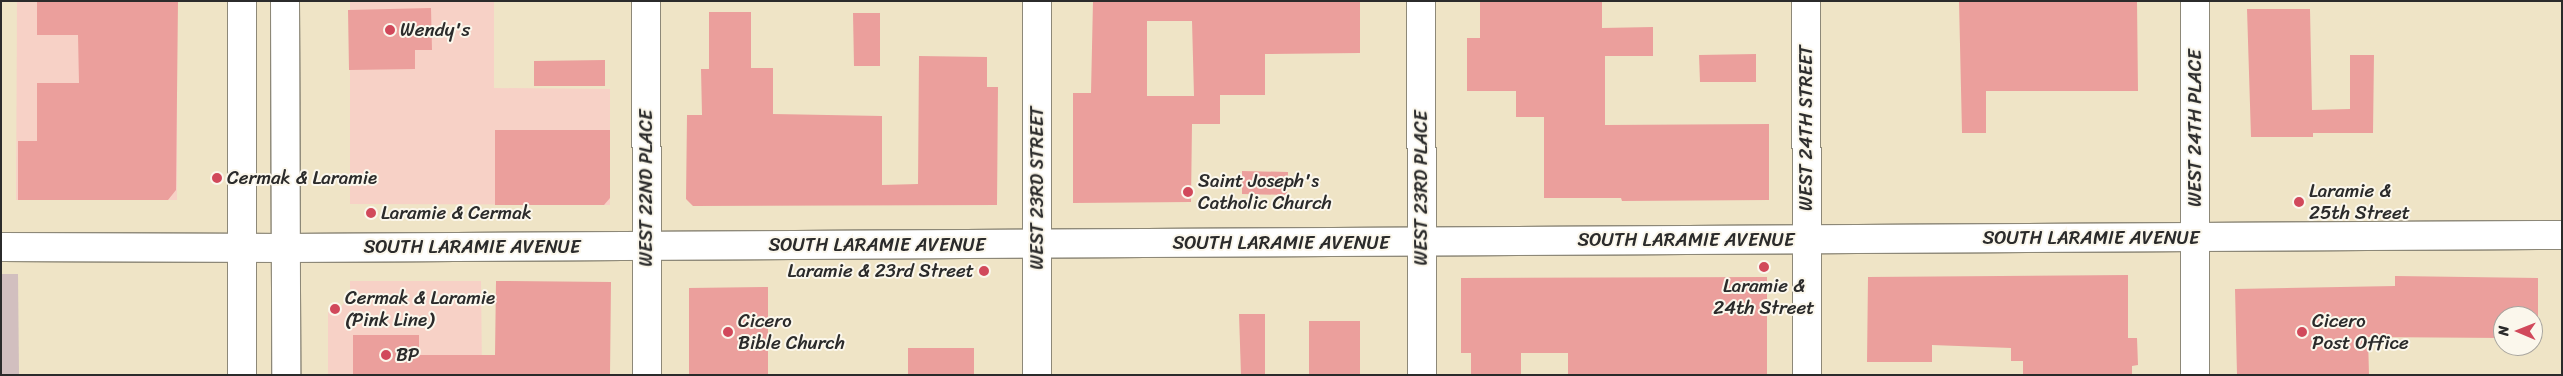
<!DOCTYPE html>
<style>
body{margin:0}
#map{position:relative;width:2563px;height:376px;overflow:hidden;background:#efe4c6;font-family:Sriracha,sans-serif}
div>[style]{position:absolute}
.built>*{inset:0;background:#f7d1c6}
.industrial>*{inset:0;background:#d2bfbf}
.building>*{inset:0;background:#eb9f9c}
.roads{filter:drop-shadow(1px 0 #8d8878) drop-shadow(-1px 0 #8d8878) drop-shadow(0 1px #8d8878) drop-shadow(0 -1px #8d8878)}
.minor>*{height:28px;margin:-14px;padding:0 14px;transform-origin:14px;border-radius:14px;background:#fff}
.major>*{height:28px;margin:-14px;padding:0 14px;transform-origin:14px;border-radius:14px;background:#fff}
.dots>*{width:14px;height:14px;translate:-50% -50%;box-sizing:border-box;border:2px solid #fbf7ec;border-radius:50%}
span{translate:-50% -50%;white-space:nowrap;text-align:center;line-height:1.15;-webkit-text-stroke:4px #fbf7ec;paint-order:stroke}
.poi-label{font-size:19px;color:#2b2b2b}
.left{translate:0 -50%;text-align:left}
.right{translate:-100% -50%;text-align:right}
.street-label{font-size:19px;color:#2b2b2b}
.frame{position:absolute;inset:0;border:2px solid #2b2b2b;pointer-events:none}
.north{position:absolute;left:2493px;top:306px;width:50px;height:50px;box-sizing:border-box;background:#fbf7ec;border:1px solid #a8a59f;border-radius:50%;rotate:271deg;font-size:14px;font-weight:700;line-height:20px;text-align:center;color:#2b2b2b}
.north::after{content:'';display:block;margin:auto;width:18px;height:22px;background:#d1495b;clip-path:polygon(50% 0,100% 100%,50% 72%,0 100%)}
</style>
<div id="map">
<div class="built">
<i style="clip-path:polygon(17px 1px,177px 1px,177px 200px,16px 200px)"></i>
<i style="clip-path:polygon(350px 1px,494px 1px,494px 88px,610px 89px,610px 205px,350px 204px)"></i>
<i style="clip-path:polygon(350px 281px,481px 281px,482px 375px,328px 375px,328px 312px,337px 312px,350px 295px)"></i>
</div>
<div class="industrial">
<i style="clip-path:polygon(1px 274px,18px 274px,19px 375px,1px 375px)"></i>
</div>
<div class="building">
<i style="clip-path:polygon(37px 1px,178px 1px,176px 190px,168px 200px,18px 200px,18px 141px,37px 141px,37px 83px,79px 83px,78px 35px,37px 35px)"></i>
<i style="clip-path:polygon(evenodd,1093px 1px,1360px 1px,1360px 53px,1265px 54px,1265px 95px,1220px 95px,1220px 124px,1192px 124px,1191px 202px,1073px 203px,1073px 93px,1091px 93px,1093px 1px,1147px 21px,1192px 21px,1194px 96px,1147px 96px,1147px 21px)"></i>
<i style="clip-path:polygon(1480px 1px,1602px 1px,1602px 28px,1653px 27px,1653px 56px,1605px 56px,1605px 125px,1769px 124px,1769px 200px,1622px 201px,1621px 198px,1544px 198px,1544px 117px,1516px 117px,1516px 91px,1467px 91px,1467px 38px,1480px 38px)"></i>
<i style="clip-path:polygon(1959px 1px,2137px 1px,2138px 91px,1986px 91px,1986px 133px,1962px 133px)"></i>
<i style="clip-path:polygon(431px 8px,432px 50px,415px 50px,415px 69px,349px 70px,348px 10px)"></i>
<i style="clip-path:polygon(2247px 9px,2310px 9px,2312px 110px,2350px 109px,2350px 55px,2374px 55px,2373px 133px,2313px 133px,2313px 137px,2251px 137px)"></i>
<i style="clip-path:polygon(709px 12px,751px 12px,751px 68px,773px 68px,773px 114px,882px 116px,882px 185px,918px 184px,919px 56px,987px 57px,987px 87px,998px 87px,997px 205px,693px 206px,686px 199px,687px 115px,702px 115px,701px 69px,709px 69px)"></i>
<i style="clip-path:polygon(853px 13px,880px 13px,880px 66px,854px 66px)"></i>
<i style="clip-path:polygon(1756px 54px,1756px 82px,1700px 82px,1699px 55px)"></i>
<i style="clip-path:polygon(605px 60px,605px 86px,534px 86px,534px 61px)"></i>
<i style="clip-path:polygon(495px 130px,610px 130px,610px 198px,604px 205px,495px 205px)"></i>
<i style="clip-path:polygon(1242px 171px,1288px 172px,1287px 195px,1242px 194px)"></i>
<i style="clip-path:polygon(2128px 275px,2128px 338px,2137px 338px,2138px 365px,2132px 366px,2132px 375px,2023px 375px,2023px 361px,2011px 361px,2011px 348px,1932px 345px,1932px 362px,1867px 362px,1868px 277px)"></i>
<i style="clip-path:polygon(2395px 276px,2538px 278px,2538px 338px,2533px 338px,2533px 316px,2503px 316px,2503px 338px,2368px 337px,2369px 375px,2237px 375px,2235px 289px,2395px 286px)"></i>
<i style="clip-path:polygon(1767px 277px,1767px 375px,1568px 375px,1568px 353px,1521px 353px,1521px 375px,1471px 375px,1471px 353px,1461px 353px,1461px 278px)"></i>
<i style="clip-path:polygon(496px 281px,611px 282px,610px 375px,353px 375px,353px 335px,419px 335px,419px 355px,495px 355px)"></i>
<i style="clip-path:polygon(768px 287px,768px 375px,689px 375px,689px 288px)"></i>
<i style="clip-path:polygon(1239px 314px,1265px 314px,1265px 375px,1241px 375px)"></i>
<i style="clip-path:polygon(1309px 321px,1360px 321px,1360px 375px,1309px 375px)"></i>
<i style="clip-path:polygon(908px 348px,974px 348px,974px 374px,908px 374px)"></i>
</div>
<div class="roads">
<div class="minor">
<i style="left:646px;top:1px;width:374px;rotate:89.8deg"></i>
<i style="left:1421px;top:1px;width:374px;rotate:89.8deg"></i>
<i style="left:1806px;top:1px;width:374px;rotate:89.8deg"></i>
<i style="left:1037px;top:375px;width:374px;rotate:-90deg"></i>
<i style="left:2195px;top:375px;width:374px;rotate:-90deg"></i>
</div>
<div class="major">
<i style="left:242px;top:1px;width:374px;rotate:90deg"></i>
<i style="left:285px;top:1px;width:374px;rotate:89.8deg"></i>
<i style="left:1px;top:247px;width:285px;rotate:0.2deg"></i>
<i style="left:286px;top:248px;width:2276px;rotate:-0.33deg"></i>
</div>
</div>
<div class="dots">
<i style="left:390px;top:30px;background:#d1495b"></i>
<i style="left:217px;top:178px;background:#d1495b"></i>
<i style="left:1188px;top:192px;background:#d1495b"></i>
<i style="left:2299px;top:202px;background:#d1495b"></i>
<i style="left:371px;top:213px;background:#d1495b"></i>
<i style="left:1764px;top:267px;background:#d1495b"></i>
<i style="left:984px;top:271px;background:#d1495b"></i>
<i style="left:335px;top:309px;background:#d1495b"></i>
<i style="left:728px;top:332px;background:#d1495b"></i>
<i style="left:2302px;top:332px;background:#d1495b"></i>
<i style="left:386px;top:355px;background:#d1495b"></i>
</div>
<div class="poi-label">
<span class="left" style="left:400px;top:30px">Wendy's</span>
<span class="left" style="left:227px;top:178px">Cermak &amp; Laramie</span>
<span class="left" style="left:1198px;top:192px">Saint Joseph's<br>Catholic Church</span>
<span class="left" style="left:2309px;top:202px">Laramie &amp;<br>25th Street</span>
<span class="left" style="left:381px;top:213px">Laramie &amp; Cermak</span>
<span class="right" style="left:974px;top:271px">Laramie &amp; 23rd Street</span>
<span style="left:1764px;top:297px">Laramie &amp;<br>24th Street</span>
<span class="left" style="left:345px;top:309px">Cermak &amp; Laramie<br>(Pink Line)</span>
<span class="left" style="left:738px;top:332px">Cicero<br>Bible Church</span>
<span class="left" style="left:2312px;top:332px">Cicero<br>Post Office</span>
<span class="left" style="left:396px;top:355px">BP</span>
</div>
<div class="street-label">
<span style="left:1806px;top:128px;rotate:-90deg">WEST 24TH STREET</span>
<span style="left:2195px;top:128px;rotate:-90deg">WEST 24TH PLACE</span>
<span style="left:646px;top:188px;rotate:-90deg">WEST 22ND PLACE</span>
<span style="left:1037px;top:188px;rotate:-90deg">WEST 23RD STREET</span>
<span style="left:1421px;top:188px;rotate:-90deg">WEST 23RD PLACE</span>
<span style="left:2091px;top:238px">SOUTH LARAMIE AVENUE</span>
<span style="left:1686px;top:240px">SOUTH LARAMIE AVENUE</span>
<span style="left:1281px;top:243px">SOUTH LARAMIE AVENUE</span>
<span style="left:877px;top:245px">SOUTH LARAMIE AVENUE</span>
<span style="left:472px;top:247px">SOUTH LARAMIE AVENUE</span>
</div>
<div class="frame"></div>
<div class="north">N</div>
</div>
